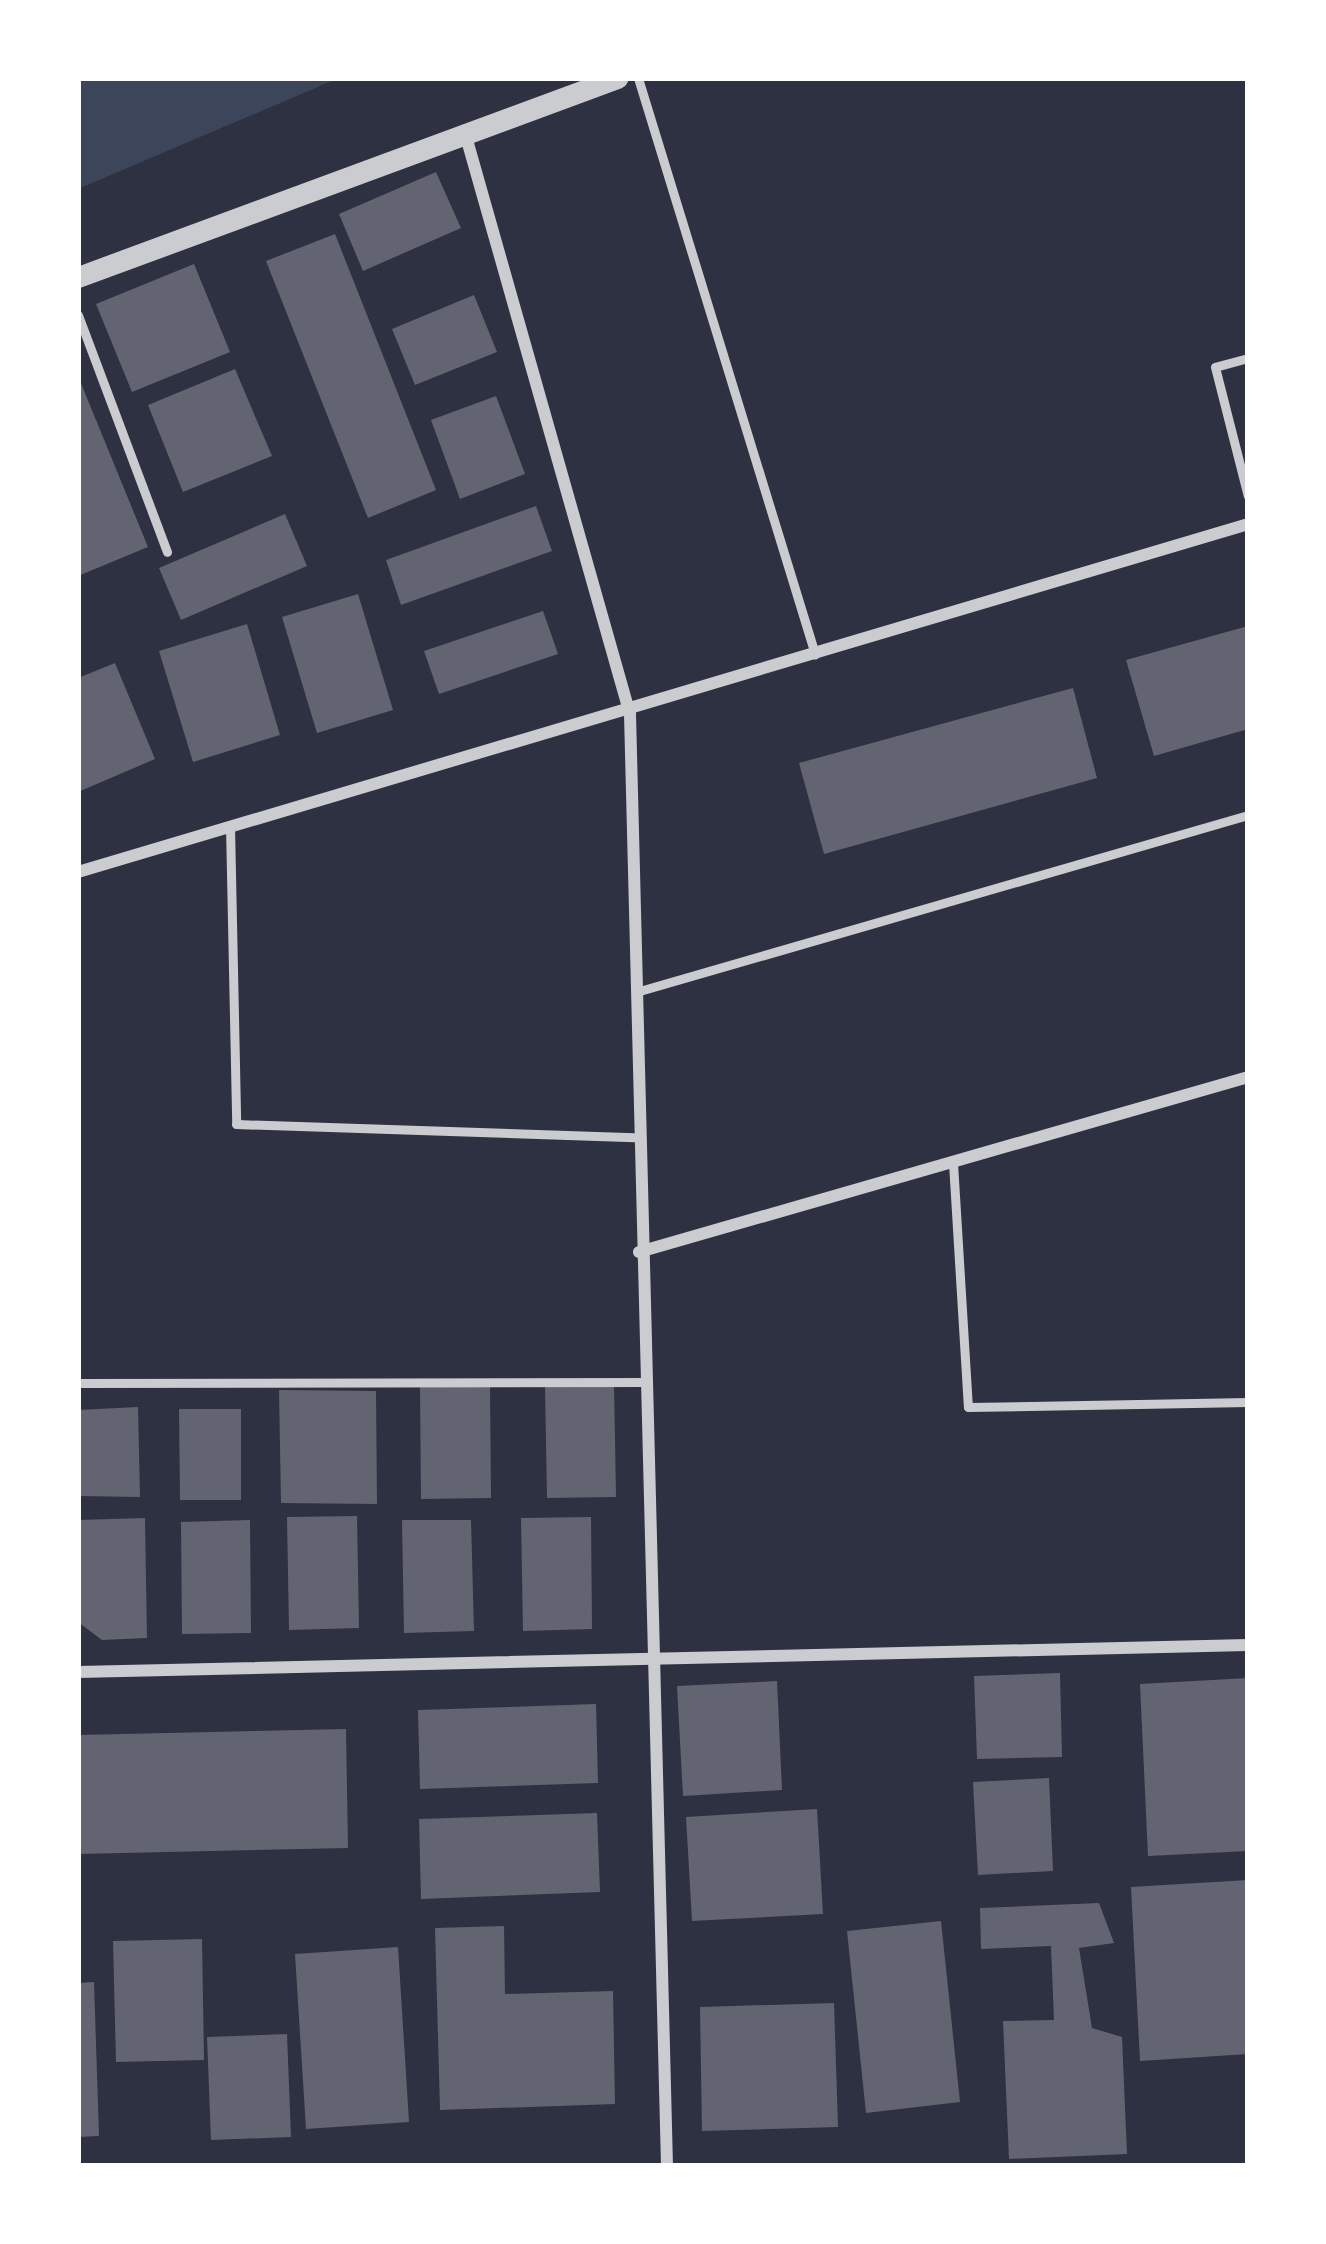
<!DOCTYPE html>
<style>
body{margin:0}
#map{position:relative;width:1326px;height:2244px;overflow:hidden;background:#2d3142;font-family:Rubik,sans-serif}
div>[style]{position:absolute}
.green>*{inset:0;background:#3c4559}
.building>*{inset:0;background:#626471}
.service>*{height:9px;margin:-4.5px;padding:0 4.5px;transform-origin:4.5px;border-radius:4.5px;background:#caccd0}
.minor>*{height:12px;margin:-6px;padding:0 6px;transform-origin:6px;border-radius:6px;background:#caccd0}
.tertiary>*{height:21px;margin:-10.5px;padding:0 10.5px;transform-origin:10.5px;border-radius:10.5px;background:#caccd0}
span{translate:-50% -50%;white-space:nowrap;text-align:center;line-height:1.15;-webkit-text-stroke:9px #fff;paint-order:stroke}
.frame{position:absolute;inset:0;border:81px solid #fff;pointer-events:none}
</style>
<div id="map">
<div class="green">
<i style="clip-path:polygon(78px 78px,339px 78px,78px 189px)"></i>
</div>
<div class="building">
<i style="clip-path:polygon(436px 172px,461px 228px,363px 271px,339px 214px)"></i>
<i style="clip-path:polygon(335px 234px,436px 490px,368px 518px,266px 261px)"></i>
<i style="clip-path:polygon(194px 264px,230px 352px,132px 392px,96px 304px)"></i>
<i style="clip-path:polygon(474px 295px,497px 352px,415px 385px,392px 329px)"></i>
<i style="clip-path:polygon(235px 369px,272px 456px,183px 492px,148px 405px)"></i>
<i style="clip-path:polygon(78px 376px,148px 547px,78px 576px)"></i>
<i style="clip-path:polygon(496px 396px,525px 474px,460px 499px,431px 420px)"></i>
<i style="clip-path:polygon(536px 506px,552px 551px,401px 605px,386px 560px)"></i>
<i style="clip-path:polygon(285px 514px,307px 566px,181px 620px,159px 568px)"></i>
<i style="clip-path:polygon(358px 594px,393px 710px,317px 733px,282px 617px)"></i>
<i style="clip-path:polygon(543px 611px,558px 654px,439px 694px,424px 651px)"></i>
<i style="clip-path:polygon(247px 624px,280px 735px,193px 762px,159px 651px)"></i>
<i style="clip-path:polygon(1248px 626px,1248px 729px,1154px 756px,1126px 660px)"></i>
<i style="clip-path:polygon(115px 663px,155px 759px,78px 792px,78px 678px)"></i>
<i style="clip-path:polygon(1073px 688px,1097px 778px,824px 854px,799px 763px)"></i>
<i style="clip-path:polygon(614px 1384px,616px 1497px,547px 1498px,545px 1386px)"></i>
<i style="clip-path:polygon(490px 1386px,491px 1498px,421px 1499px,420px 1387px)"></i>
<i style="clip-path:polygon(279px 1390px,376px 1391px,377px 1504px,281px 1503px)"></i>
<i style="clip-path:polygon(138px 1407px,140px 1497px,78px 1496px,78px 1410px)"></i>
<i style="clip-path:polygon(179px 1409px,241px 1409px,241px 1500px,180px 1500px)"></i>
<i style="clip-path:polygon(357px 1516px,359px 1628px,289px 1630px,287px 1517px)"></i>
<i style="clip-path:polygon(591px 1517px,592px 1629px,523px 1631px,521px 1518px)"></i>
<i style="clip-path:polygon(145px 1518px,147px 1638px,102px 1640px,78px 1622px,78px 1520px)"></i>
<i style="clip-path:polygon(250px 1520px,251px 1633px,182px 1634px,181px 1522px)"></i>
<i style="clip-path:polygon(402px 1520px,471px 1520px,474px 1631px,404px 1633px)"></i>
<i style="clip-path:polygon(1060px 1673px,1062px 1757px,977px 1759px,974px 1676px)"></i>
<i style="clip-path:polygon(1248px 1678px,1248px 1851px,1148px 1856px,1140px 1684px)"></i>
<i style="clip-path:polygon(777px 1681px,782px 1790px,683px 1796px,677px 1686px)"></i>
<i style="clip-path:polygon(596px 1704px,598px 1783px,420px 1789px,418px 1710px)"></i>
<i style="clip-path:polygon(346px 1729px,348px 1848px,78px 1854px,78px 1735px)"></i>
<i style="clip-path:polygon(1049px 1778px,1053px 1871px,978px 1875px,973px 1782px)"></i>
<i style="clip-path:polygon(817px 1809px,823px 1914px,692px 1921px,686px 1817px)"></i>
<i style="clip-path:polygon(597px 1813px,600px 1892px,421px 1899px,419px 1819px)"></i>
<i style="clip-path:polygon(1248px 1880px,1248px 2054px,1140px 2061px,1131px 1887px)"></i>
<i style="clip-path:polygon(1099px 1903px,1114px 1943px,1079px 1948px,1092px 2028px,1122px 2037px,1127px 2154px,1009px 2159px,1003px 2021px,1054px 2020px,1051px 1946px,981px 1949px,980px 1908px)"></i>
<i style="clip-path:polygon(941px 1921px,960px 2102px,866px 2113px,847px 1931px)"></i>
<i style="clip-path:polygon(504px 1926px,505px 1994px,613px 1991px,615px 2104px,440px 2110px,435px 1928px)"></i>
<i style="clip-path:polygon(202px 1939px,204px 2060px,116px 2062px,113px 1941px)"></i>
<i style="clip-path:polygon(398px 1947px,409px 2122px,306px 2129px,295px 1954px)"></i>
<i style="clip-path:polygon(94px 1982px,99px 2136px,78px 2137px,78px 1983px)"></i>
<i style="clip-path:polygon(834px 2003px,838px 2127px,702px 2131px,700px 2007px)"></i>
<i style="clip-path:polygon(287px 2034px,291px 2137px,211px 2140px,207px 2037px)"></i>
</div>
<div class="service">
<i style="left:638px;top:78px;width:603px;rotate:72.92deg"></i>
<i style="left:78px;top:315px;width:253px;rotate:69.4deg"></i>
<i style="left:1248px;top:358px;width:34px;rotate:165deg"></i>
<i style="left:1215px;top:367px;width:133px;rotate:75.7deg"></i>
<i style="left:230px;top:826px;width:298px;rotate:88.8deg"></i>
<i style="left:236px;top:1124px;width:398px;rotate:1.9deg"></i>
<i style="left:636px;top:992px;width:637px;rotate:-16.13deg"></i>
<i style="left:953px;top:1163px;width:244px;rotate:86.5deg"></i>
<i style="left:968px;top:1407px;width:280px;rotate:-1deg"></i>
<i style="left:78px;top:1383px;width:569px;rotate:-0.1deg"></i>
</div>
<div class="minor">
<i style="left:465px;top:133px;width:604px;rotate:74.15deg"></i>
<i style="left:630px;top:714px;width:1452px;rotate:88.54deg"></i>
<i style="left:78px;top:872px;width:1221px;rotate:-16.56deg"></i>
<i style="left:639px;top:1252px;width:634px;rotate:-16.03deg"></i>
<i style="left:78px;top:1672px;width:1170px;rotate:-1.32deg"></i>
</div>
<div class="tertiary">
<i style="left:78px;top:277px;width:575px;rotate:-20.26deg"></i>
</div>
<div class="frame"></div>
</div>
